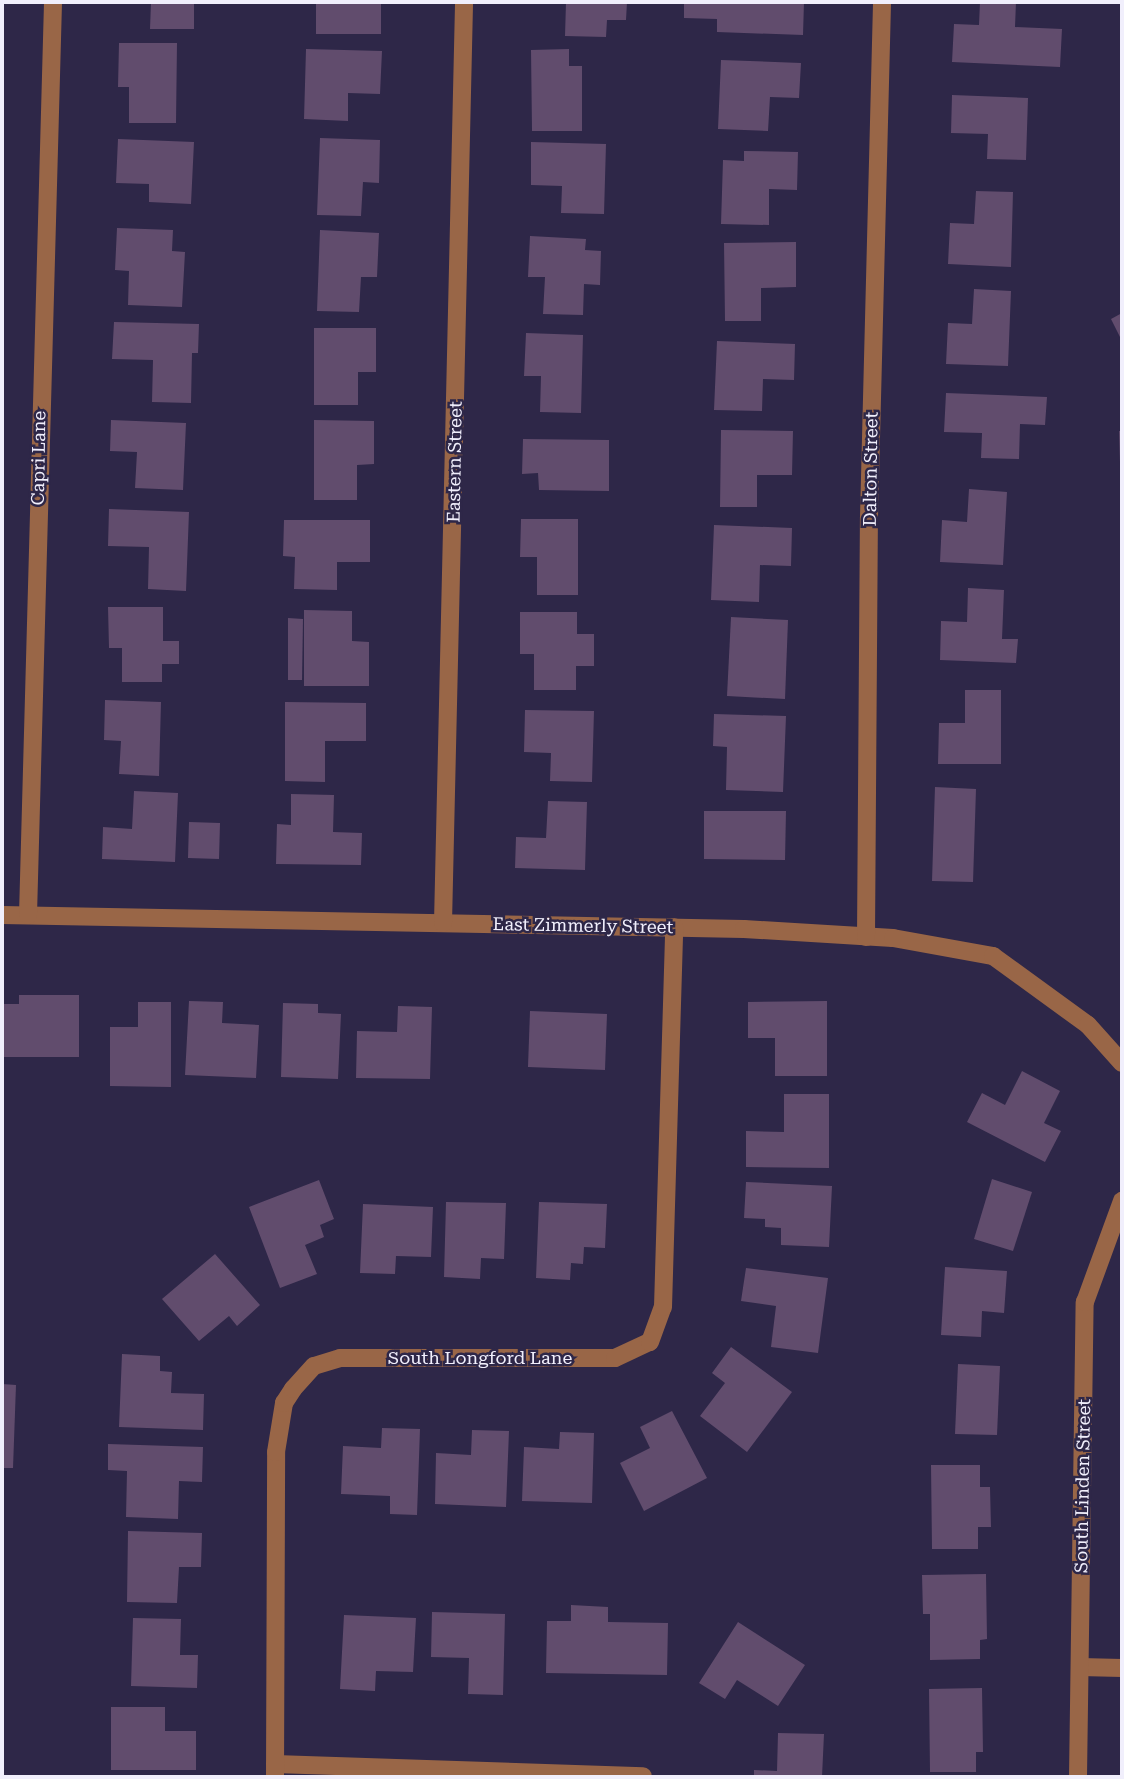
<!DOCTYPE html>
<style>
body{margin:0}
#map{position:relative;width:1124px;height:1779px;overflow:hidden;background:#2e2748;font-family:"Roboto Serif",serif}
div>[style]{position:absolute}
.building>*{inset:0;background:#614c6d}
.street>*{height:18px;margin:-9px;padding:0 9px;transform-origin:9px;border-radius:9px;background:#996647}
span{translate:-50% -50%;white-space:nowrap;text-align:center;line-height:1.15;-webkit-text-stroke:5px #2e2748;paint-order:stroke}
.street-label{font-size:18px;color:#f1effc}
.frame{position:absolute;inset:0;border:4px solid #f1effc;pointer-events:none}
</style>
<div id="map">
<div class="building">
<i style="clip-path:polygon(151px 2px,194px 2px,194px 29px,150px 29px)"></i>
<i style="clip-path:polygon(316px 2px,381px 2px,381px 34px,316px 34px)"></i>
<i style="clip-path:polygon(566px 2px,627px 2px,626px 20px,607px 20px,606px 37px,565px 36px)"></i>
<i style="clip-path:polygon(684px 2px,804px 2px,803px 35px,717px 32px,717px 19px,684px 18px)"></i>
<i style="clip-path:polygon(980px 2px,1016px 2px,1015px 27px,1062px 29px,1060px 67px,952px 62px,954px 24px,979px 25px)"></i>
<i style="clip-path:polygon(119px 43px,177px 43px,176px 123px,129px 123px,129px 87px,118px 87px)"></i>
<i style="clip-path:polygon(306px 49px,382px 51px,380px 94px,348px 93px,348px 121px,304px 119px)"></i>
<i style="clip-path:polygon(569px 49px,569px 66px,582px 66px,582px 131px,532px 131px,531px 50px)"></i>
<i style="clip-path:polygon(721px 60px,801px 63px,799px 98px,770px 97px,768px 131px,718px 129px)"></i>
<i style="clip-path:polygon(952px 95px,1028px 98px,1026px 160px,987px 159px,988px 134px,951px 133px)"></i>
<i style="clip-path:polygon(320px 138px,380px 140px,379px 183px,363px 182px,361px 216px,317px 215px)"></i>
<i style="clip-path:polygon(118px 139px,194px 142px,191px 204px,149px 202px,149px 184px,116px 183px)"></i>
<i style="clip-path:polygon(531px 142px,606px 144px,604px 214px,561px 213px,562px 186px,531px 185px)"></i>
<i style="clip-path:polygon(744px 151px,798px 152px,797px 190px,769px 189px,769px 225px,721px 224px,723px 160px,744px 161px)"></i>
<i style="clip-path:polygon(976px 191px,1013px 192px,1011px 267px,948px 264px,950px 223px,974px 224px)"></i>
<i style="clip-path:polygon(117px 228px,173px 230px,172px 251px,185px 252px,182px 307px,128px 305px,129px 271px,115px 270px)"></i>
<i style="clip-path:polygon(320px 230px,379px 233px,377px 277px,361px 277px,359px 312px,317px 311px)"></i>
<i style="clip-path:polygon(530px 236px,586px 239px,585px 250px,601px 251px,600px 285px,584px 284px,583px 315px,543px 314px,545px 277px,528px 277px)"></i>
<i style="clip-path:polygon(796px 242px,796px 287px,761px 288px,761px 321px,725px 321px,724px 243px)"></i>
<i style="clip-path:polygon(974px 289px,1011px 291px,1008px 366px,946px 364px,948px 323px,972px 324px)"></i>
<i style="clip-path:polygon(1122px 313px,1122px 341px,1111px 319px)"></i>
<i style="clip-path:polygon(114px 322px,199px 324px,198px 353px,192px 353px,191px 403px,152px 402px,153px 360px,112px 359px)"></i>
<i style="clip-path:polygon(314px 328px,376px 328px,376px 372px,358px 372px,358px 405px,314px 405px)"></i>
<i style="clip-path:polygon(526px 333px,583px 335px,581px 413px,540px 412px,541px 376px,524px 376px)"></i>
<i style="clip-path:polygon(717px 341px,795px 344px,794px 380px,763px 379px,762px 411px,714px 410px)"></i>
<i style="clip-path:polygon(946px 393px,1047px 397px,1045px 425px,1020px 424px,1019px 459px,981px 458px,982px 433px,944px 432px)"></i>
<i style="clip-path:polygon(111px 420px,186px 423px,183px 490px,135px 488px,137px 452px,110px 451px)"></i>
<i style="clip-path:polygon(314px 420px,374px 421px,374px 464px,357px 465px,357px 500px,314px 500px)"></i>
<i style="clip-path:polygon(721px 430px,793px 431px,792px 475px,757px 475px,757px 507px,720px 507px)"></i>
<i style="clip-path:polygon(1119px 431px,1122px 431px,1122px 462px,1120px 462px)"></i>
<i style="clip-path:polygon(523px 439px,609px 440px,609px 491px,539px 490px,538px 473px,522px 474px)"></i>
<i style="clip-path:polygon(969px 489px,1007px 492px,1003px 565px,940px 562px,942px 520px,967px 522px)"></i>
<i style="clip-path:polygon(109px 509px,189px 512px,186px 591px,148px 589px,149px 547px,108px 546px)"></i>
<i style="clip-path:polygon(521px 519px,578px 519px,578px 595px,537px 595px,537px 557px,520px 557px)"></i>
<i style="clip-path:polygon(284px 520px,370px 520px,370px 562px,337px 562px,337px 590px,294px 589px,295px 557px,283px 556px)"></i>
<i style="clip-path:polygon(714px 525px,792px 528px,791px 566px,760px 565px,759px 602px,711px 600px)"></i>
<i style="clip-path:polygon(968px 588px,1004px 590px,1002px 639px,1018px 639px,1016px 663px,940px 660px,941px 621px,967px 622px)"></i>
<i style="clip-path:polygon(108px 607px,163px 607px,163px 641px,179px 641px,179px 664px,162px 664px,162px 682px,122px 682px,122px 648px,109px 648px)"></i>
<i style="clip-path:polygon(304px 610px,352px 611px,352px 641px,369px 642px,369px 686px,304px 686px)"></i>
<i style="clip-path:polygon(520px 612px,577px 612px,577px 634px,594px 634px,594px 666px,576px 666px,576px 690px,534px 690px,534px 654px,520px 654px)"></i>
<i style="clip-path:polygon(731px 617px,788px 620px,785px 699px,727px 696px)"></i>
<i style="clip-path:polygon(288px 618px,303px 619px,302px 680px,288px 680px)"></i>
<i style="clip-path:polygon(965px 690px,1001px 690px,1001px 764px,938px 764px,939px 723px,965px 723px)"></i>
<i style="clip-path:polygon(105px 700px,161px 702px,159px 776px,119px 774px,121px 741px,104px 740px)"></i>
<i style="clip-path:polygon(285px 702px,366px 703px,366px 741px,325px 741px,325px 782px,285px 781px)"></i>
<i style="clip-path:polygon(525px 710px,594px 711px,592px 782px,550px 781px,551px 753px,524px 752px)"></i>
<i style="clip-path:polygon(714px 714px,786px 716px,783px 792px,726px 790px,727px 747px,713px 746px)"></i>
<i style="clip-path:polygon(935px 787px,976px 789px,973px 882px,932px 881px)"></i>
<i style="clip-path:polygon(134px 791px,178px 793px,175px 862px,102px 859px,103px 827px,132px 829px)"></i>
<i style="clip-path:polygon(291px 794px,334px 795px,333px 832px,362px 833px,361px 865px,276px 864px,277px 824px,291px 825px)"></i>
<i style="clip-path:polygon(548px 801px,587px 802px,585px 870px,515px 868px,516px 837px,546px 838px)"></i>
<i style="clip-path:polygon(704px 811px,786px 811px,785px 860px,704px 859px)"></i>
<i style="clip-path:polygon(189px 822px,220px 823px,219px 859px,188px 858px)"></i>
<i style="clip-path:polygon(19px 995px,79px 995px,79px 1057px,2px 1057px,2px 1004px,19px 1004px)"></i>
<i style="clip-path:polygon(189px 1001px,223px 1002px,222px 1023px,259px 1025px,256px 1078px,185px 1075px)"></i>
<i style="clip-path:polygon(827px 1001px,827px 1076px,775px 1076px,775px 1038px,748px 1038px,748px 1002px)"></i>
<i style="clip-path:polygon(138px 1002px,171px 1002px,171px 1087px,110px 1086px,110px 1027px,138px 1027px)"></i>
<i style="clip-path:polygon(283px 1003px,318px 1004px,318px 1013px,341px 1014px,338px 1079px,281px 1077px)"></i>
<i style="clip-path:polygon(398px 1006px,432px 1007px,430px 1079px,356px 1078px,357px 1031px,397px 1032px)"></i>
<i style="clip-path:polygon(530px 1011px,607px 1014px,605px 1070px,528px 1067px)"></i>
<i style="clip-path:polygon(1022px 1071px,1060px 1091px,1044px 1123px,1061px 1131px,1045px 1162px,967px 1122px,982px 1093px,1005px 1105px)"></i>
<i style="clip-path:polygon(784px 1094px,829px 1094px,829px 1168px,746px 1167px,746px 1131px,784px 1132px)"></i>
<i style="clip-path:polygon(992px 1179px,1032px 1192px,1013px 1251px,974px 1239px)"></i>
<i style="clip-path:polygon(319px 1180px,334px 1219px,320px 1225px,324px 1237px,305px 1245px,317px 1274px,280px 1288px,249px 1207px)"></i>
<i style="clip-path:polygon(746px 1182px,832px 1186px,829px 1247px,781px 1245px,781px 1228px,765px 1227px,765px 1219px,744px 1218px)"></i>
<i style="clip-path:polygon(446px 1202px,506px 1203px,504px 1259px,481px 1258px,480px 1279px,444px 1277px)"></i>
<i style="clip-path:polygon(539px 1202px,607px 1204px,605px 1248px,584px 1247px,583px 1264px,571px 1263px,570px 1280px,536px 1278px)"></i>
<i style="clip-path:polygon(363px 1204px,433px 1207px,431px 1257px,396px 1256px,395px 1274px,360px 1273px)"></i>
<i style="clip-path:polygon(215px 1254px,260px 1305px,237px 1326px,229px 1316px,199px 1341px,162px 1299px)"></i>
<i style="clip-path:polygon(945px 1267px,1007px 1271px,1004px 1313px,982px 1311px,981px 1337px,941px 1335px)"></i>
<i style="clip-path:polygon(746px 1268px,828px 1278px,818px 1353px,771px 1347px,776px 1306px,741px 1301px)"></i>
<i style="clip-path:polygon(731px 1347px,792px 1392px,747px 1452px,700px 1416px,725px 1383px,712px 1373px)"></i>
<i style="clip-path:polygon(122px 1354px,160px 1356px,160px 1371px,172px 1372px,171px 1393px,204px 1394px,203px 1430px,119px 1427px)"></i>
<i style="clip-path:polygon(958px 1364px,1000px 1366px,997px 1435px,955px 1434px)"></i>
<i style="clip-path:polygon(2px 1384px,16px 1385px,13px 1468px,2px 1468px)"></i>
<i style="clip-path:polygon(672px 1411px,707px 1478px,644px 1511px,620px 1463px,650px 1448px,640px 1427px)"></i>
<i style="clip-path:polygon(382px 1428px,420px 1429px,417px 1515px,390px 1514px,390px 1496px,341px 1494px,343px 1446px,381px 1448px)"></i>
<i style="clip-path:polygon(472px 1430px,509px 1431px,506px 1507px,435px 1504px,436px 1453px,471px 1455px)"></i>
<i style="clip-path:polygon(560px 1432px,594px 1433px,592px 1503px,522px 1501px,524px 1447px,559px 1449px)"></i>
<i style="clip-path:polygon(108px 1444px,203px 1447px,202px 1482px,179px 1481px,178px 1519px,126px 1517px,127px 1471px,108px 1470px)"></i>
<i style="clip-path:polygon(931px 1465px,980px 1465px,980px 1487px,990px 1487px,991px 1527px,978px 1527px,978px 1549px,932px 1549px)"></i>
<i style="clip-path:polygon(128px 1531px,202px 1533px,201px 1567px,179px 1567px,177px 1603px,127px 1602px)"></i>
<i style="clip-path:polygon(986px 1574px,987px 1639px,980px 1640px,980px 1659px,930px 1660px,930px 1614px,923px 1614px,922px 1575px)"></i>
<i style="clip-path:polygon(571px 1605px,608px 1607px,608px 1622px,668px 1623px,667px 1675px,546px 1673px,547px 1621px,571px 1621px)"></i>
<i style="clip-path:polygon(432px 1612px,505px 1614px,503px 1695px,468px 1694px,469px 1658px,431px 1657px)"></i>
<i style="clip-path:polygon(344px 1615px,416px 1618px,413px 1672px,376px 1671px,375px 1691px,340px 1689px)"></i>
<i style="clip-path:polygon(133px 1618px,181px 1619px,180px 1655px,198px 1655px,197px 1688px,131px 1686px)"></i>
<i style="clip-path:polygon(738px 1622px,805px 1665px,778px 1706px,737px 1680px,725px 1699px,699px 1683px)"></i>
<i style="clip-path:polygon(982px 1688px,983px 1752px,976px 1752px,976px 1772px,930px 1772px,929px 1689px)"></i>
<i style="clip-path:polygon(111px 1707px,165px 1707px,165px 1731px,196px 1731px,196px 1770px,111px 1770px)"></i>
<i style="clip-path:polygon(778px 1733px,824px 1734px,822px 1777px,754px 1777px,754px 1770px,777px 1771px)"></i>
</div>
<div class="street">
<i style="left:2px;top:915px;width:742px;rotate:1.08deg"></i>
<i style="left:744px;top:929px;width:149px;rotate:3.5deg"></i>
<i style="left:893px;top:938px;width:102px;rotate:10.2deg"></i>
<i style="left:993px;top:956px;width:117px;rotate:36deg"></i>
<i style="left:1088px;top:1025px;width:51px;rotate:48.2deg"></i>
<i style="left:28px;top:915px;width:913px;rotate:-88.43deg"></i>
<i style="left:443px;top:923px;width:921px;rotate:-88.69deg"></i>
<i style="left:866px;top:937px;width:420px;rotate:-89.6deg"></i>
<i style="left:869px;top:517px;width:515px;rotate:-88.55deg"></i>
<i style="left:1080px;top:1667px;width:42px;rotate:1.4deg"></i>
<i style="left:275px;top:1764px;width:368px;rotate:1.9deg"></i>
<i style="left:275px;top:1777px;width:325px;rotate:-89.8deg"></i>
<i style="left:276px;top:1452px;width:50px;rotate:-80.7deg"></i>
<i style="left:284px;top:1403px;width:17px;rotate:-57deg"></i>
<i style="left:293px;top:1389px;width:31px;rotate:-48deg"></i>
<i style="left:314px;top:1366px;width:27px;rotate:-17deg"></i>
<i style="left:340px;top:1358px;width:275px"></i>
<i style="left:615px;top:1358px;width:38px;rotate:-25deg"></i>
<i style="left:650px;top:1342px;width:37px;rotate:-70deg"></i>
<i style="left:663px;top:1307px;width:380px;rotate:-88.3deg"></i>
<i style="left:1078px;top:1777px;width:475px;rotate:-89.2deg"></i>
<i style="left:1085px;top:1302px;width:108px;rotate:-69.9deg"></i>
</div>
<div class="street-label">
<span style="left:39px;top:458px;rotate:-89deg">Capri Lane</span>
<span style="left:455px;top:462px;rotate:-89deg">Eastern Street</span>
<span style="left:871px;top:469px;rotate:-89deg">Dalton Street</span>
<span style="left:583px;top:926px;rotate:1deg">East Zimmerly Street</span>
<span style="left:480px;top:1358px">South Longford Lane</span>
<span style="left:1083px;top:1486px;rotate:-89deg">South Linden Street</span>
</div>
<div class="frame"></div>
</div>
